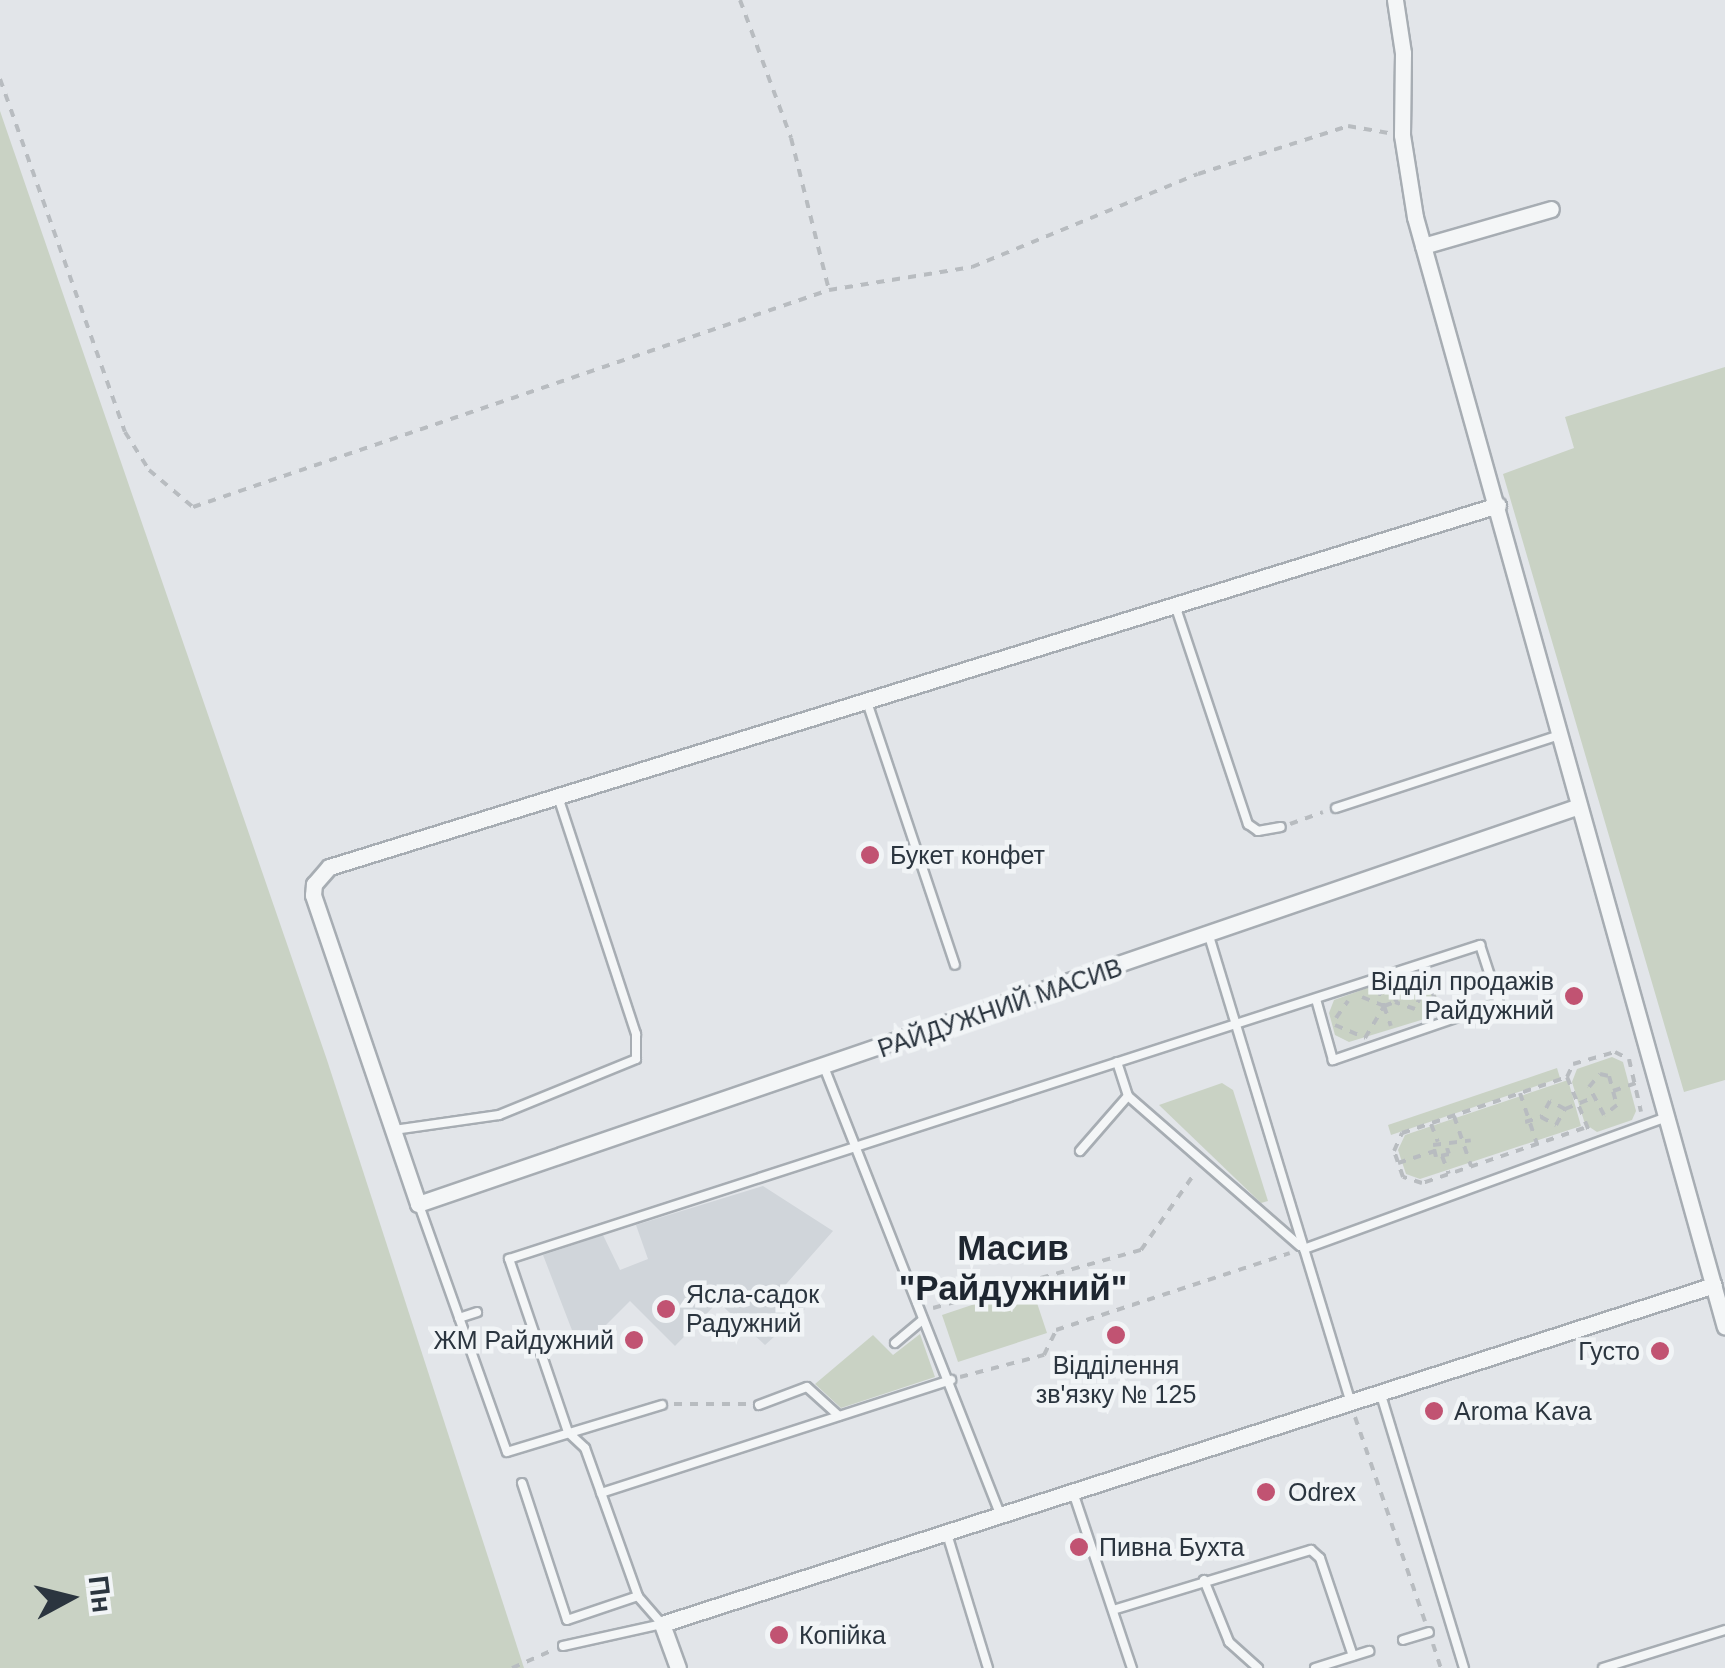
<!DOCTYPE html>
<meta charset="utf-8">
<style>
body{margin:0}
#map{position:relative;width:1725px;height:1668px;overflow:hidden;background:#e2e5e9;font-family:Arial,sans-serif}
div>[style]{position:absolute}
.built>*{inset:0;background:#d0d5da}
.green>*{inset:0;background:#c9d2c4}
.path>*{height:4px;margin-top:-2px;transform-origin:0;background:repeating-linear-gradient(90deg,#b8bcc0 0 8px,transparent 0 16px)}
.roads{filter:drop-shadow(2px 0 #a7adb3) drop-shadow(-2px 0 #a7adb3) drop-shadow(0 2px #a7adb3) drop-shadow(0 -2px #a7adb3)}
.service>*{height:8px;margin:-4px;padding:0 4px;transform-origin:4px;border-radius:4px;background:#f4f6f7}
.minor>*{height:15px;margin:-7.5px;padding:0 7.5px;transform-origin:7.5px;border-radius:7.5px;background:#f4f6f7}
.dots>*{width:28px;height:28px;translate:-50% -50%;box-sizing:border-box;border:5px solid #f1f4f6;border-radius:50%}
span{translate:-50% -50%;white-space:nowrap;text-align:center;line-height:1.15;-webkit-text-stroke:9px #f1f4f6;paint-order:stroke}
.poi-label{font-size:25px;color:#2b353f}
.left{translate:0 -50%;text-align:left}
.right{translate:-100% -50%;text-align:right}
.street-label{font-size:25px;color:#2b353f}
.district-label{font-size:35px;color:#1e2630;font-weight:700}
.north{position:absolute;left:20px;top:1548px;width:100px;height:100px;-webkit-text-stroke:8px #f1f4f6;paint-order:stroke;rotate:83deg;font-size:28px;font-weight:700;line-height:40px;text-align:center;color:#2b353f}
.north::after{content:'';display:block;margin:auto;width:35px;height:45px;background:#2b353f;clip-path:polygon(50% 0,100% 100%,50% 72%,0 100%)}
</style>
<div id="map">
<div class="built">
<i style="clip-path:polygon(763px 1186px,833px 1231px,780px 1291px,805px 1309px,765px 1345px,718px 1302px,675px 1346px,630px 1301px,580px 1351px,543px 1255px,603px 1235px,620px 1270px,648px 1259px,636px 1225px)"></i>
</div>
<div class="green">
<i style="clip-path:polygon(0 111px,327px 1060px,524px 1668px,0 1668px)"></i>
<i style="clip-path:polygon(1725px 367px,1725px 1080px,1684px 1092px,1503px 474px,1574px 448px,1565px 417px)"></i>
<i style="clip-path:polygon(1417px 970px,1428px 974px,1435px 990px,1439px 1008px,1431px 1017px,1349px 1042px,1335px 1035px,1329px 1013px,1334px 1000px)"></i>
<i style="clip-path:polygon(1612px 1057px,1623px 1062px,1636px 1111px,1632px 1120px,1597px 1132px,1585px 1124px,1572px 1082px,1577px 1069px)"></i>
<i style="clip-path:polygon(1557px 1068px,1560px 1078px,1391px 1135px,1388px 1125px)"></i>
<i style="clip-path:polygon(1568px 1080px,1581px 1126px,1420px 1179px,1406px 1174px,1398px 1150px,1405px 1135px)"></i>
<i style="clip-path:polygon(1222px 1083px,1233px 1090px,1268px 1201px,1261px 1203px,1159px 1105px)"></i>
<i style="clip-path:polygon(1031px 1285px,1047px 1333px,958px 1362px,942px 1315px)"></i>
<i style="clip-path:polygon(920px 1334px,935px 1377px,841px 1408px,815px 1384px,873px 1335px,893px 1355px)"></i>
</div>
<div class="path">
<i style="left:740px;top:0;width:147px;rotate:69.7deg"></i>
<i style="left:791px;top:138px;width:157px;rotate:76deg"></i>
<i style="left:0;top:79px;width:374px;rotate:70.5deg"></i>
<i style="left:125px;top:432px;width:45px;rotate:57.7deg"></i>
<i style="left:149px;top:470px;width:57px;rotate:40.1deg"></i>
<i style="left:193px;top:507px;width:672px;rotate:-18.84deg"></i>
<i style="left:829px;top:290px;width:145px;rotate:-9.1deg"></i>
<i style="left:972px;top:267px;width:244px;rotate:-22.4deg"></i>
<i style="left:1198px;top:174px;width:157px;rotate:-17.7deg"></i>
<i style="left:1348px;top:126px;width:41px;rotate:9.9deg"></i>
<i style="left:1290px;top:824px;width:35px;rotate:-20deg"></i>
<i style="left:1429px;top:976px;width:35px;rotate:77deg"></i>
<i style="left:1403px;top:984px;width:21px;rotate:31deg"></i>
<i style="left:1421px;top:995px;width:15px;rotate:113deg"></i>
<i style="left:1415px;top:1009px;width:21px;rotate:-161deg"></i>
<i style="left:1395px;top:1002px;width:19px;rotate:-62deg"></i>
<i style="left:1378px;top:988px;width:19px;rotate:72deg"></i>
<i style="left:1384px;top:1006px;width:12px;rotate:-20deg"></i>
<i style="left:1362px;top:997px;width:24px;rotate:22deg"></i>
<i style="left:1384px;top:1006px;width:21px;rotate:71deg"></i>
<i style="left:1336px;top:1018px;width:21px;rotate:-55deg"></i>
<i style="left:1335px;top:1025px;width:33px;rotate:23deg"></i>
<i style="left:1365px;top:1038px;width:37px;rotate:-59deg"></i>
<i style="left:1600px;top:1074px;width:9px;rotate:13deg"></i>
<i style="left:1609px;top:1076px;width:30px;rotate:75deg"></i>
<i style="left:1617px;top:1105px;width:16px;rotate:142deg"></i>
<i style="left:1604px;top:1115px;width:32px;rotate:-118deg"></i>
<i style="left:1589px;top:1087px;width:17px;rotate:-50deg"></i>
<i style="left:1567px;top:1077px;width:58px;rotate:67.8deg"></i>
<i style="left:1613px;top:1091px;width:24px;rotate:-19deg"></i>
<i style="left:1520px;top:1093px;width:54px;rotate:71.6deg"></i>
<i style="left:1565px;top:1109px;width:17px;rotate:-152deg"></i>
<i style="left:1550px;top:1101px;width:18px;rotate:119deg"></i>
<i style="left:1541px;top:1117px;width:17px;rotate:28deg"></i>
<i style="left:1556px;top:1125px;width:18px;rotate:-61deg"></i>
<i style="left:1565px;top:1109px;width:29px;rotate:-22deg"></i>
<i style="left:1454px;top:1116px;width:53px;rotate:71.2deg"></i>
<i style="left:1525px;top:1122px;width:17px;rotate:-17deg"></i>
<i style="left:1431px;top:1124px;width:19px;rotate:69deg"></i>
<i style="left:1584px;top:1128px;width:171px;rotate:161.2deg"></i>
<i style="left:1422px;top:1183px;width:20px;rotate:-162deg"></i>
<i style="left:1403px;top:1177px;width:28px;rotate:-109deg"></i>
<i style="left:1394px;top:1151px;width:20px;rotate:-66deg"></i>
<i style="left:1402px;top:1133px;width:174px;rotate:-18.7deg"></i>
<i style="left:1567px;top:1077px;width:14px;rotate:-65deg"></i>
<i style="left:1573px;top:1064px;width:44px;rotate:-15.9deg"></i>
<i style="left:1615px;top:1052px;width:16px;rotate:27deg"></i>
<i style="left:1629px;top:1059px;width:54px;rotate:77.2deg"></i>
<i style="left:1447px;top:1148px;width:6px;rotate:72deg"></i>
<i style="left:1449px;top:1154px;width:13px;rotate:167deg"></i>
<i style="left:1436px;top:1157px;width:12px;rotate:-104deg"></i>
<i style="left:1433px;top:1145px;width:38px;rotate:-7deg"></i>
<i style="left:1442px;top:1156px;width:19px;rotate:69deg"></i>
<i style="left:1398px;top:1163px;width:38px;rotate:-18deg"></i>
<i style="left:933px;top:1308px;width:216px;rotate:-15.6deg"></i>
<i style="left:1141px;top:1250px;width:94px;rotate:-55deg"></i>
<i style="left:960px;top:1377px;width:87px;rotate:-14.7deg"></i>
<i style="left:1044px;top:1355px;width:28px;rotate:-64deg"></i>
<i style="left:1056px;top:1330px;width:246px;rotate:-18.2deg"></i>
<i style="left:674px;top:1404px;width:75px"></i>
<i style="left:1355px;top:1417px;width:216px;rotate:71.1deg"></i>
<i style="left:1433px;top:1644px;width:25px;rotate:72deg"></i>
<i style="left:512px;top:1668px;width:45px;rotate:-23.7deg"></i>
</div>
<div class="roads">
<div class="service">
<i style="left:1176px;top:608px;width:228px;rotate:71.6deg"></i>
<i style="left:1248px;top:824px;width:12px;rotate:35deg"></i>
<i style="left:1258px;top:831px;width:23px;rotate:-10deg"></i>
<i style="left:867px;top:702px;width:277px;rotate:71.5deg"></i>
<i style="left:1336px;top:808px;width:236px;rotate:-18.1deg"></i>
<i style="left:1209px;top:936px;width:489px;rotate:73.1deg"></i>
<i style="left:1117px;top:1062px;width:36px;rotate:72deg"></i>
<i style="left:824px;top:1067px;width:483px;rotate:68.5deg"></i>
<i style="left:394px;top:1130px;width:106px;rotate:-8.1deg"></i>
<i style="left:499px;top:1115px;width:148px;rotate:-22.2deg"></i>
<i style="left:636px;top:1059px;width:25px;rotate:-90deg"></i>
<i style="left:636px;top:1034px;width:246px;rotate:-108.2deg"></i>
<i style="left:1080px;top:1151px;width:73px;rotate:-48.9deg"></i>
<i style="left:1128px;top:1096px;width:228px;rotate:41.1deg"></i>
<i style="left:419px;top:1205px;width:262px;rotate:70.4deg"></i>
<i style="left:507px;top:1452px;width:162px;rotate:-16.9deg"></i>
<i style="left:1304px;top:1249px;width:385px;rotate:-20deg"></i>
<i style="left:459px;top:1318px;width:19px;rotate:-18deg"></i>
<i style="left:895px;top:1343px;width:35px;rotate:-40deg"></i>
<i style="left:1381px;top:1395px;width:285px;rotate:73.1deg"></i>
<i style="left:759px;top:1405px;width:51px;rotate:-20.6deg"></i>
<i style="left:807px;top:1387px;width:43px;rotate:42.2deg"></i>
<i style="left:522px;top:1483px;width:144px;rotate:71.8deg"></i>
<i style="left:567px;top:1620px;width:75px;rotate:-18.7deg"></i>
<i style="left:1073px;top:1492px;width:186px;rotate:71.5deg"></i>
<i style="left:601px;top:1493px;width:368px;rotate:-17.9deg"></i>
<i style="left:947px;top:1534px;width:140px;rotate:73deg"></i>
<i style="left:1204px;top:1580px;width:67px;rotate:68deg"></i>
<i style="left:1229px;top:1642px;width:39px;rotate:42deg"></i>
<i style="left:1113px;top:1610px;width:207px;rotate:-16.9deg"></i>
<i style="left:1311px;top:1550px;width:12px;rotate:42deg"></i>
<i style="left:1320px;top:1558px;width:103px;rotate:71.4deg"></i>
<i style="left:1403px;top:1640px;width:27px;rotate:-17deg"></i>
<i style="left:563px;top:1646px;width:101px;rotate:-12.5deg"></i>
<i style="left:662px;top:1624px;width:37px;rotate:-131deg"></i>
<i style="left:638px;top:1596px;width:157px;rotate:-109.7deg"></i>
<i style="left:585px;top:1448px;width:23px;rotate:-137deg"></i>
<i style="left:568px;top:1432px;width:183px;rotate:-108.8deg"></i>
<i style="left:509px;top:1259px;width:1021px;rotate:-17.92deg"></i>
<i style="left:1480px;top:945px;width:61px;rotate:71.9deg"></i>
<i style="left:1499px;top:1003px;width:176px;rotate:161deg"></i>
<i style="left:1333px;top:1060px;width:63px;rotate:-105.6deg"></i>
<i style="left:1315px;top:1668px;width:57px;rotate:-17.5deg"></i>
<i style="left:1603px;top:1668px;width:128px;rotate:-17.3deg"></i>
</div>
<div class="minor">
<i style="left:1395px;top:0;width:54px;rotate:81.4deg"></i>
<i style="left:1403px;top:53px;width:82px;rotate:90.7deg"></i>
<i style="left:1402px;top:135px;width:83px;rotate:81deg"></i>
<i style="left:1415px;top:217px;width:1152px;rotate:74.4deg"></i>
<i style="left:1423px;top:246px;width:133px;rotate:-16.1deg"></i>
<i style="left:1498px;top:505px;width:1224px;rotate:162.79deg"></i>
<i style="left:329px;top:867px;width:23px;rotate:131deg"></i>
<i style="left:314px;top:884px;width:11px;rotate:95deg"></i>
<i style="left:313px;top:895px;width:326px;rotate:71.2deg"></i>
<i style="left:418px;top:1204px;width:1227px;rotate:-18.92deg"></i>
<i style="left:678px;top:1668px;width:47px;rotate:-110deg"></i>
<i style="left:662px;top:1624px;width:1105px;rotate:-17.86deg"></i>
</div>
</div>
<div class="dots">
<i style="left:870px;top:855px;background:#c15372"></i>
<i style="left:1574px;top:996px;background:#c15372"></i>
<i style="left:666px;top:1309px;background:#c15372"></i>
<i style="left:1116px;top:1335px;background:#c15372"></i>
<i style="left:634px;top:1340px;background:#c15372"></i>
<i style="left:1660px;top:1351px;background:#c15372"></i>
<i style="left:1434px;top:1411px;background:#c15372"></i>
<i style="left:1266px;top:1492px;background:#c15372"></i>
<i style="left:1079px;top:1547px;background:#c15372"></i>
<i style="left:779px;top:1635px;background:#c15372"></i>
</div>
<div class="poi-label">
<span class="left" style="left:890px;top:855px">Букет конфет</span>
<span class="right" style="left:1554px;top:996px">Відділ продажів<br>Райдужний</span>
<span class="left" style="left:686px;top:1309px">Ясла-садок<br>Радужний</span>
<span class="right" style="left:614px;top:1340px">ЖМ Райдужний</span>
<span class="right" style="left:1640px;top:1351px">Густо</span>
<span style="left:1116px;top:1380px">Відділення<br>зв'язку № 125</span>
<span class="left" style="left:1454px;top:1411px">Aroma Kava</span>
<span class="left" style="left:1288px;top:1492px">Odrex</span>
<span class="left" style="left:1099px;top:1547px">Пивна Бухта</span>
<span class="left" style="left:799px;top:1635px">Копійка</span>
</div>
<div class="street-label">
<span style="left:1000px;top:1008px;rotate:-19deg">РАЙДУЖНИЙ МАСИВ</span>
</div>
<div class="district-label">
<span style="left:1013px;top:1268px">Масив<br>"Райдужний"</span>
</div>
<div class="north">Пн</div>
</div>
